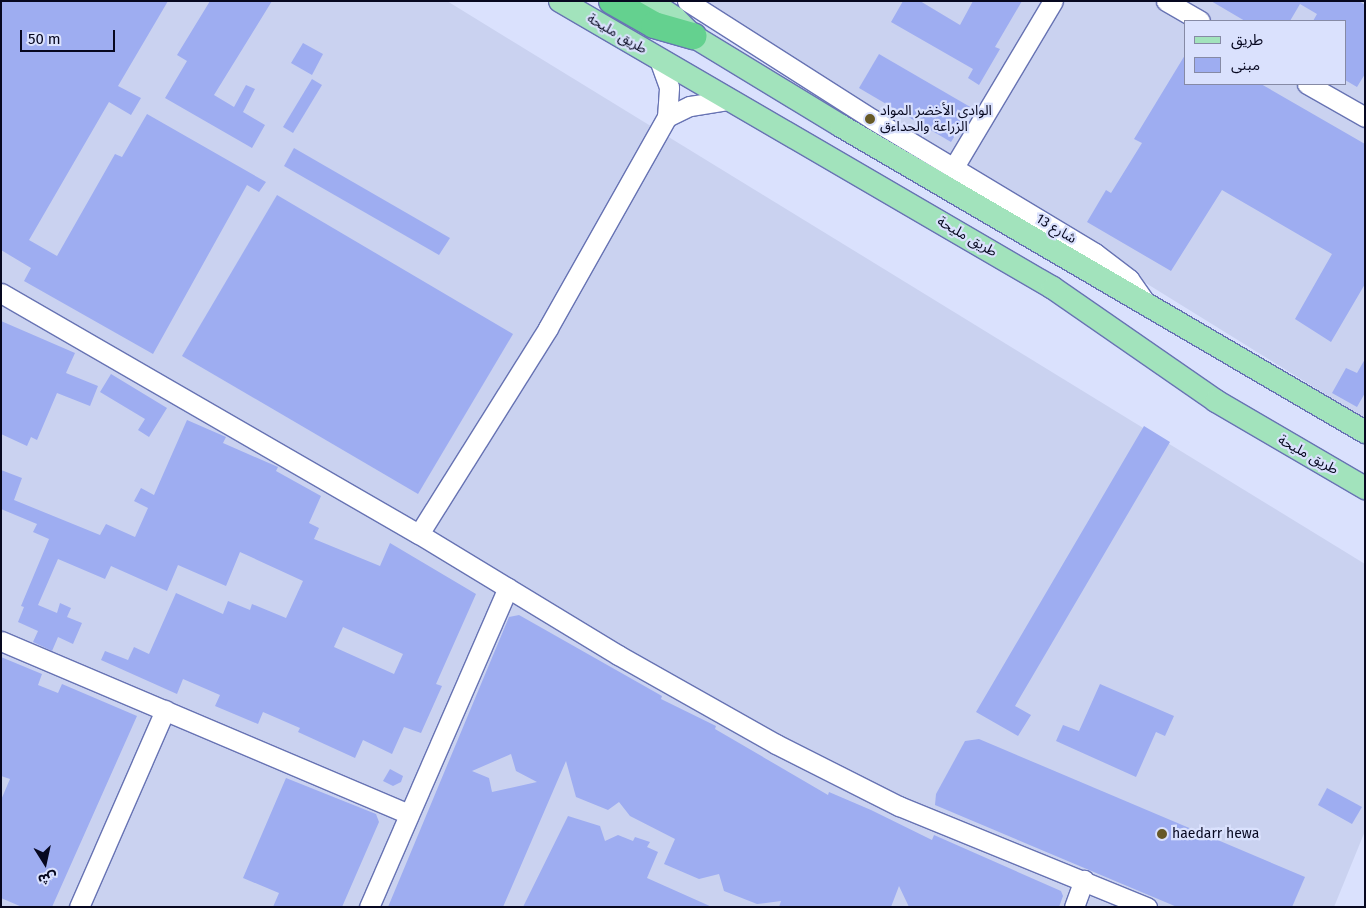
<!DOCTYPE html>
<meta charset="utf-8">
<style>
body{margin:0}
#map{position:relative;width:1366px;height:908px;overflow:hidden;background:#dae1fd;font-family:"Fira Sans","Noto Sans Arabic",sans-serif}
div>[style]{position:absolute}
.built>*{inset:0;background:#cad2f0}
.building>*{inset:0;background:#9eadf1}
.roads{filter:drop-shadow(1px 0 #6773b3) drop-shadow(-1px 0 #6773b3) drop-shadow(0 1px #6773b3) drop-shadow(0 -1px #6773b3)}
.minor>*{height:19px;margin:-9.5px;padding:0 9.5px;transform-origin:9.5px;border-radius:9.5px;background:#fff}
.major>*{height:22px;margin:-11px;padding:0 11px;transform-origin:11px;border-radius:11px;background:#a2e3bc}
.highway>*{height:26px;margin:-13px;padding:0 13px;transform-origin:13px;border-radius:13px;background:#64d18f}
.dots>*{width:14px;height:14px;translate:-50% -50%;box-sizing:border-box;border:2px solid #dae1fd;border-radius:50%}
span{translate:-50% -50%;white-space:nowrap;text-align:center;line-height:1.15;-webkit-text-stroke:4.5px #dae1fd;paint-order:stroke}
.street-label{font-size:14px;color:#070820}
.poi-label{font-size:14px;color:#070820}
.left{translate:0 -50%;text-align:left}
.frame{position:absolute;inset:0;border:2px solid #070820;pointer-events:none}
.legend{position:absolute;left:1184px;top:20px;width:162px;height:65px;box-sizing:border-box;background:#dae1fd;border:1px solid #868aa5;margin:0;padding:6px 9px;list-style:none;font-size:15px;color:#070820}
.legend li{display:flex;align-items:center;gap:10px;height:25px}
.legend b{width:25px;border:1px solid #868aa5}
.north{position:absolute;left:20px;top:838px;width:50px;height:50px;-webkit-text-stroke:4px #dae1fd;paint-order:stroke;rotate:170deg;font-size:14px;font-weight:700;line-height:20px;text-align:center;color:#070820}
.north::after{content:'';display:block;margin:auto;width:18px;height:22px;background:#070820;clip-path:polygon(50% 0,100% 100%,50% 72%,0 100%)}
.scale{position:absolute;left:20px;top:30px;width:95px;height:22px;box-sizing:border-box;border:2px solid #070820;border-top:0;padding-left:6px;font-size:15px;line-height:18px;white-space:nowrap;color:#070820;-webkit-text-stroke:4px #dae1fd;paint-order:stroke}
</style>
<div id="map">
<div class="built">
<i style="clip-path:polygon(1px 1px,447px 1px,1365px 564px,1365px 831px,1334px 907px,1px 907px)"></i>
<i style="clip-path:polygon(evenodd,691px 1px,1365px 1px,1365px 419px,691px 1px,1185px 21px,1345px 21px,1345px 84px,1185px 84px,1185px 21px)"></i>
</div>
<div class="building">
<i style="clip-path:polygon(1px 1px,168px 1px,118px 86px,141px 98px,131px 115px,109px 102px,29px 240px,57px 256px,115px 154px,122px 157px,147px 114px,266px 182px,259px 192px,247px 185px,153px 354px,24px 281px,31px 268px,1px 250px)"></i>
<i style="clip-path:polygon(210px 1px,272px 1px,214px 95px,234px 107px,246px 85px,255px 89px,243px 112px,265px 125px,252px 148px,165px 98px,187px 61px,177px 55px)"></i>
<i style="clip-path:polygon(903px 1px,920px 1px,960px 25px,973px 1px,1022px 1px,995px 47px,1000px 49px,979px 85px,968px 78px,973px 69px,891px 22px)"></i>
<i style="clip-path:polygon(1211px 1px,1359px 1px,1365px 5px,1365px 74px,1357px 87px,1345px 80px,1345px 21px,1313px 21px,1317px 14px,1300px 4px,1290px 21px,1245px 21px)"></i>
<i style="clip-path:polygon(303px 43px,323px 54px,312px 75px,291px 63px)"></i>
<i style="clip-path:polygon(879px 54px,972px 108px,951px 142px,859px 88px)"></i>
<i style="clip-path:polygon(1185px 55px,1185px 84px,1261px 84px,1365px 144px,1365px 284px,1331px 342px,1295px 319px,1332px 254px,1222px 190px,1171px 271px,1087px 222px,1106px 190px,1111px 193px,1142px 143px,1134px 139px)"></i>
<i style="clip-path:polygon(312px 79px,322px 85px,293px 133px,283px 127px)"></i>
<i style="clip-path:polygon(294px 148px,450px 238px,439px 255px,284px 166px)"></i>
<i style="clip-path:polygon(277px 195px,513px 334px,418px 494px,182px 356px)"></i>
<i style="clip-path:polygon(1px 321px,75px 353px,66px 373px,98px 386px,90px 406px,57px 393px,37px 440px,31px 437px,27px 446px,1px 434px)"></i>
<i style="clip-path:polygon(1365px 359px,1365px 393px,1357px 407px,1332px 393px,1346px 368px,1357px 373px)"></i>
<i style="clip-path:polygon(111px 374px,167px 408px,149px 437px,138px 430px,145px 419px,100px 392px)"></i>
<i style="clip-path:polygon(evenodd,187px 420px,226px 437px,223px 443px,278px 467px,276px 471px,321px 496px,309px 523px,319px 528px,314px 539px,380px 566px,390px 543px,476px 594px,436px 684px,442px 686px,421px 733px,404px 727px,392px 754px,363px 740px,355px 758px,298px 732px,300px 728px,263px 712px,258px 724px,215px 706px,220px 695px,183px 679px,177px 694px,101px 660px,105px 651px,128px 660px,134px 647px,149px 654px,176px 593px,223px 614px,228px 601px,250px 610px,252px 604px,286px 618px,303px 581px,240px 552px,226px 586px,178px 565px,167px 591px,111px 566px,105px 579px,58px 559px,38px 605px,57px 613px,60px 603px,71px 608px,67px 617px,82px 623px,73px 644px,58px 637px,52px 651px,33px 642px,38px 631px,18px 622px,24px 607px,21px 606px,49px 539px,33px 532px,37px 524px,1px 509px,1px 470px,22px 478px,14px 500px,100px 535px,106px 524px,135px 537px,148px 508px,134px 501px,141px 488px,154px 495px,187px 420px,343px 627px,403px 654px,394px 674px,334px 647px,343px 627px)"></i>
<i style="clip-path:polygon(1144px 426px,1170px 442px,1015px 706px,1031px 715px,1018px 736px,976px 712px)"></i>
<i style="clip-path:polygon(evenodd,519px 615px,662px 696px,661px 699px,716px 726px,715px 729px,828px 795px,829px 792px,871px 810px,932px 840px,934px 835px,1061px 891px,1063px 896px,1059px 907px,909px 907px,899px 886px,891px 907px,779px 907px,781px 901px,757px 904px,724px 891px,719px 874px,699px 879px,664px 864px,675px 839px,630px 816px,619px 802px,608px 810px,576px 797px,566px 761px,503px 907px,388px 907px,509px 617px,519px 615px,511px 754px,516px 771px,537px 782px,492px 792px,489px 778px,472px 771px,511px 754px)"></i>
<i style="clip-path:polygon(1px 657px,42px 674px,38px 685px,58px 693px,62px 684px,137px 716px,52px 907px,22px 907px,1px 898px,1px 800px,10px 779px,1px 776px)"></i>
<i style="clip-path:polygon(1100px 684px,1174px 716px,1165px 736px,1156px 732px,1136px 777px,1056px 741px,1063px 725px,1079px 731px)"></i>
<i style="clip-path:polygon(979px 739px,1305px 877px,1292px 907px,1177px 907px,935px 805px,936px 794px,965px 741px)"></i>
<i style="clip-path:polygon(390px 769px,403px 776px,401px 782px,393px 786px,383px 781px)"></i>
<i style="clip-path:polygon(286px 778px,376px 814px,379px 822px,342px 907px,273px 907px,279px 893px,243px 878px)"></i>
<i style="clip-path:polygon(1327px 788px,1362px 807px,1352px 824px,1318px 805px)"></i>
<i style="clip-path:polygon(568px 816px,600px 826px,605px 841px,618px 835px,633px 841px,635px 837px,650px 842px,647px 847px,658px 852px,647px 878px,712px 907px,523px 907px)"></i>
</div>
<div class="roads">
<div class="minor">
<i style="left:687px;top:1px;width:219px;rotate:32.5deg"></i>
<i style="left:872px;top:119px;width:260px;rotate:31deg"></i>
<i style="left:1095px;top:253px;width:43px;rotate:37.4deg"></i>
<i style="left:1129px;top:279px;width:29px;rotate:55deg"></i>
<i style="left:1166px;top:1px;width:39px;rotate:30deg"></i>
<i style="left:1307px;top:84px;width:67px;rotate:29.6deg"></i>
<i style="left:667px;top:117px;width:25px;rotate:-26deg"></i>
<i style="left:690px;top:106px;width:36px;rotate:-9deg"></i>
<i style="left:954px;top:167px;width:193px;rotate:-59.2deg"></i>
<i style="left:1px;top:293px;width:482px;rotate:30deg"></i>
<i style="left:419px;top:534px;width:233px;rotate:31.3deg"></i>
<i style="left:618px;top:655px;width:181px;rotate:29.4deg"></i>
<i style="left:776px;top:744px;width:138px;rotate:26.8deg"></i>
<i style="left:899px;top:806px;width:268px;rotate:22.2deg"></i>
<i style="left:419px;top:534px;width:243px;rotate:-57.9deg"></i>
<i style="left:548px;top:328px;width:242px;rotate:-60.6deg"></i>
<i style="left:667px;top:117px;width:30px;rotate:-86deg"></i>
<i style="left:669px;top:87px;width:30px;rotate:-110deg"></i>
<i style="left:1px;top:641px;width:443px;rotate:23deg"></i>
<i style="left:79px;top:907px;width:215px;rotate:-66.4deg"></i>
<i style="left:369px;top:907px;width:348px;rotate:-66.5deg"></i>
<i style="left:1074px;top:907px;width:29px;rotate:-70deg"></i>
</div>
<div class="major">
<i style="left:560px;top:1px;width:570px;rotate:30.21deg"></i>
<i style="left:1053px;top:288px;width:198px;rotate:34.7deg"></i>
<i style="left:1216px;top:401px;width:173px;rotate:30.3deg"></i>
<i style="left:650px;top:1px;width:30px;rotate:34deg"></i>
<i style="left:675px;top:18px;width:25px;rotate:45deg"></i>
<i style="left:693px;top:36px;width:173px;rotate:31.3deg"></i>
<i style="left:841px;top:126px;width:607px;rotate:30.28deg"></i>
</div>
<div class="highway">
<i style="left:612px;top:1px;width:48px;rotate:29.7deg"></i>
<i style="left:654px;top:25px;width:41px;rotate:15.8deg"></i>
</div>
</div>
<div class="dots">
<i style="left:870px;top:119px;background:#675926"></i>
<i style="left:1162px;top:834px;background:#675926"></i>
</div>
<div class="street-label">
<span style="left:617px;top:34px;rotate:30deg">طريق مليحة</span>
<span style="left:1056px;top:229px;rotate:31deg">شارع 13</span>
<span style="left:967px;top:237px;rotate:30deg">طريق مليحة</span>
<span style="left:1308px;top:455px;rotate:29deg">طريق مليحة</span>
</div>
<div class="poi-label">
<span class="left" style="left:880px;top:119px">الوادى الأخضر المواد<br>الزراعة والحداءق</span>
<span class="left" style="left:1172px;top:834px">haedarr hewa</span>
</div>
<div class="frame"></div>
<ul class="legend">
<li><b style="height:6px;background:#a2e3bc"></b>طريق</li>
<li><b style="height:14px;background:#9eadf1"></b>مبنى</li>
</ul>
<div class="north">ش</div>
<div class="scale">50 m</div>
</div>
